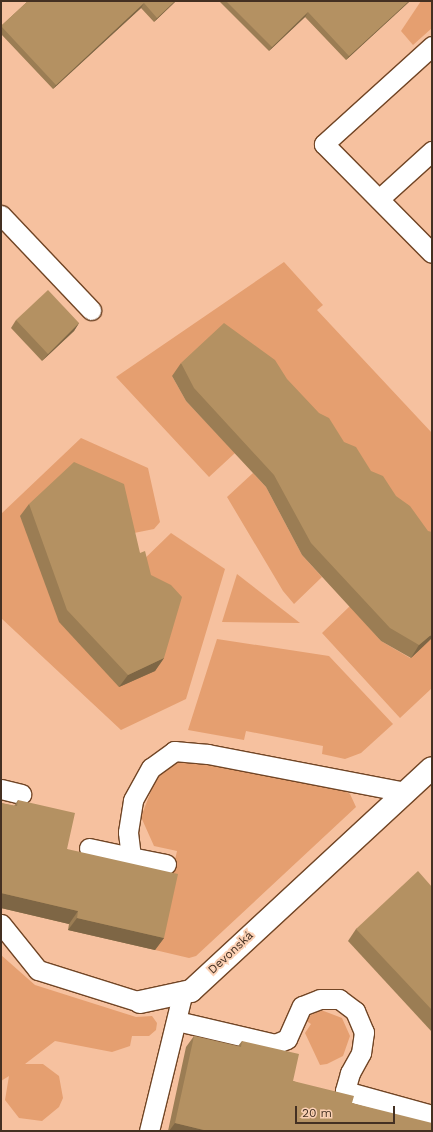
<!DOCTYPE html>
<meta charset="utf-8">
<style>
body{margin:0}
#map{position:relative;width:433px;height:1132px;overflow:hidden;background:#f6c19f;font-family:"Work Sans",sans-serif}
div>[style]{position:absolute}
.green>*{inset:0;background:#e59f70}
.roads{filter:drop-shadow(1px 0 #714525) drop-shadow(-1px 0 #714525) drop-shadow(0 1px #714525) drop-shadow(0 -1px #714525)}
.lane>*{height:19px;margin:-9.5px;padding:0 9.5px;transform-origin:9.5px;border-radius:9.5px;background:#fff}
.street>*{height:22px;margin:-11px;padding:0 11px;transform-origin:11px;border-radius:11px;background:#fff}
.wall>*{inset:0;background:#9b7d54}
.shaded-wall>*{inset:0;background:#7e6645}
.building>*{inset:0;background:#b49162}
span{translate:-50% -50%;white-space:nowrap;text-align:center;line-height:1.15;-webkit-text-stroke:4px #fcd1b5;paint-order:stroke}
.street-label{font-size:12px;color:#443022}
.frame{position:absolute;inset:0;border:2px solid #443022;pointer-events:none}
.scale{position:absolute;left:295px;top:1106px;width:100px;height:18px;box-sizing:border-box;border:2px solid #443022;border-top:0;padding-left:5px;font-size:12px;line-height:14px;white-space:nowrap;color:#443022;-webkit-text-stroke:3px #fcd1b5;paint-order:stroke}
</style>
<div id="map">
<div class="green">
<i style="clip-path:polygon(421px 1px,432px 1px,432px 28px,413px 45px,401px 31px)"></i>
<i style="clip-path:polygon(284px 262px,323px 305px,317px 310px,432px 433px,432px 552px,172px 376px,186px 401px,235px 453px,209px 477px,116px 377px)"></i>
<i style="clip-path:polygon(81px 438px,148px 468px,160px 522px,154px 529px,124px 535px,137px 566px,171px 533px,225px 569px,186px 699px,121px 730px,1px 618px,1px 514px)"></i>
<i style="clip-path:polygon(253px 473px,266px 487px,302px 555px,322px 577px,294px 604px,283px 591px,227px 497px)"></i>
<i style="clip-path:polygon(237px 574px,300px 623px,222px 622px)"></i>
<i style="clip-path:polygon(350px 606px,381px 641px,410px 658px,432px 638px,432px 688px,400px 718px,322px 633px)"></i>
<i style="clip-path:polygon(217px 639px,329px 656px,393px 724px,361px 753px,345px 759px,322px 754px,323px 746px,246px 731px,244px 740px,188px 730px)"></i>
<i style="clip-path:polygon(183px 760px,342px 789px,350px 794px,356px 807px,196px 956px,189px 958px,155px 950px,177px 851px,154px 846px,141px 817px,156px 778px,169px 766px)"></i>
<i style="clip-path:polygon(1px 955px,35px 985px,136px 1017px,152px 1016px,157px 1023px,156px 1030px,149px 1036px,132px 1036px,130px 1046px,112px 1052px,55px 1041px,25px 1064px,43px 1064px,59px 1076px,63px 1098px,59px 1107px,42px 1121px,19px 1118px,5px 1100px,9px 1076px,1px 1081px)"></i>
<i style="clip-path:polygon(321px 1010px,342px 1018px,350px 1036px,343px 1056px,327px 1064px,320px 1065px,305px 1033px,311px 1024px,303px 1019px)"></i>
</div>
<div class="roads">
<div class="lane">
<i style="left:432px;top:46px;width:146px;rotate:137.8deg"></i>
<i style="left:324px;top:144px;width:153px;rotate:45.3deg"></i>
<i style="left:379px;top:199px;width:72px;rotate:-42.2deg"></i>
<i style="left:1px;top:215px;width:131px;rotate:46.5deg"></i>
<i style="left:1px;top:789px;width:21px;rotate:14deg"></i>
<i style="left:89px;top:848px;width:43px;rotate:12.1deg"></i>
<i style="left:166px;top:864px;width:36px;rotate:-169deg"></i>
<i style="left:131px;top:857px;width:25px;rotate:-97deg"></i>
<i style="left:128px;top:832px;width:32px;rotate:-81deg"></i>
<i style="left:133px;top:800px;width:37px;rotate:-61deg"></i>
<i style="left:151px;top:768px;width:29px;rotate:-36deg"></i>
<i style="left:174px;top:751px;width:34px;rotate:5deg"></i>
<i style="left:208px;top:754px;width:201px;rotate:10.9deg"></i>
<i style="left:1px;top:924px;width:59px;rotate:51.2deg"></i>
<i style="left:38px;top:970px;width:107px;rotate:17.4deg"></i>
<i style="left:177px;top:1021px;width:101px;rotate:13.2deg"></i>
<i style="left:275px;top:1044px;width:13px;rotate:-23deg"></i>
<i style="left:287px;top:1039px;width:36px;rotate:-66deg"></i>
<i style="left:302px;top:1006px;width:19px;rotate:-21deg"></i>
<i style="left:320px;top:999px;width:19px"></i>
<i style="left:339px;top:999px;width:20px;rotate:37deg"></i>
<i style="left:355px;top:1011px;width:23px;rotate:67deg"></i>
<i style="left:364px;top:1032px;width:21px;rotate:98deg"></i>
<i style="left:361px;top:1053px;width:23px;rotate:119deg"></i>
<i style="left:350px;top:1073px;width:19px;rotate:106deg"></i>
<i style="left:345px;top:1091px;width:90px;rotate:15.4deg"></i>
<i style="left:149px;top:1131px;width:143px;rotate:-76.3deg"></i>
</div>
<div class="street">
<i style="left:140px;top:1002px;width:52px;rotate:-12.2deg"></i>
<i style="left:191px;top:991px;width:328px;rotate:-42.8deg"></i>
</div>
</div>
<div class="wall">
<i style="clip-path:polygon(28px 1px,176px 1px,154px 22px,141px 8px,53px 89px,1px 34px,1px 26px)"></i>
<i style="clip-path:polygon(219px 1px,410px 1px,346px 60px,305px 17px,269px 51px)"></i>
<i style="clip-path:polygon(16px 320px,79px 323px,74px 331px,42px 361px,11px 328px)"></i>
<i style="clip-path:polygon(181px 363px,432px 638px,411px 658px,381px 641px,302px 555px,266px 487px,186px 401px,172px 376px)"></i>
<i style="clip-path:polygon(29px 504px,140px 553px,164px 658px,155px 671px,119px 687px,59px 622px,20px 516px)"></i>
<i style="clip-path:polygon(18px 800px,67px 849px,164px 938px,155px 950px,68px 930px,69px 924px,1px 908px,1px 803px,14px 806px)"></i>
<i style="clip-path:polygon(432px 887px,432px 1032px,348px 941px,356px 929px)"></i>
<i style="clip-path:polygon(194px 1036px,238px 1046px,242px 1041px,293px 1081px,352px 1103px,432px 1131px,168px 1131px,186px 1047px)"></i>
</div>
<div class="shaded-wall">
<i style="clip-path:polygon(175px 1px,176px 1px,154px 22px,157px 18px)"></i>
<i style="clip-path:polygon(409px 1px,410px 1px,346px 60px,349px 56px)"></i>
<i style="clip-path:polygon(144px 3px,141px 8px,53px 89px,56px 85px)"></i>
<i style="clip-path:polygon(308px 12px,305px 17px,269px 51px,272px 47px)"></i>
<i style="clip-path:polygon(79px 323px,74px 331px,42px 361px,48px 354px)"></i>
<i style="clip-path:polygon(432px 634px,432px 638px,411px 658px,419px 645px)"></i>
<i style="clip-path:polygon(164px 658px,155px 671px,119px 687px,128px 675px)"></i>
<i style="clip-path:polygon(1px 893px,78px 911px,69px 924px,1px 908px)"></i>
<i style="clip-path:polygon(77px 918px,164px 938px,155px 950px,68px 930px)"></i>
<i style="clip-path:polygon(175px 1123px,208px 1131px,169px 1131px)"></i>
</div>
<div class="building">
<i style="clip-path:polygon(28px 1px,175px 1px,157px 18px,144px 3px,56px 85px,1px 26px)"></i>
<i style="clip-path:polygon(226px 1px,409px 1px,349px 56px,308px 12px,272px 47px)"></i>
<i style="clip-path:polygon(48px 290px,79px 323px,48px 354px,16px 320px)"></i>
<i style="clip-path:polygon(224px 323px,275px 360px,287px 379px,319px 413px,329px 418px,344px 442px,356px 447px,371px 471px,383px 476px,396px 496px,410px 506px,428px 531px,432px 532px,432px 634px,419px 645px,390px 628px,311px 543px,274px 475px,194px 388px,181px 363px)"></i>
<i style="clip-path:polygon(74px 462px,124px 484px,140px 553px,145px 551px,151px 575px,171px 585px,182px 597px,164px 658px,128px 675px,67px 610px,29px 504px)"></i>
<i style="clip-path:polygon(18px 800px,75px 813px,67px 849px,178px 874px,164px 938px,77px 918px,78px 911px,1px 893px,1px 874px,2px 870px,1px 870px,1px 803px,17px 806px)"></i>
<i style="clip-path:polygon(418px 871px,432px 887px,432px 1010px,356px 929px)"></i>
<i style="clip-path:polygon(194px 1036px,241px 1047px,242px 1041px,299px 1054px,293px 1081px,354px 1096px,352px 1103px,432px 1123px,432px 1131px,208px 1131px,175px 1123px)"></i>
</div>
<div class="street-label">
<span style="left:231px;top:953px;rotate:-43deg">Devonská</span>
</div>
<div class="frame"></div>
<div class="scale">20 m</div>
</div>
